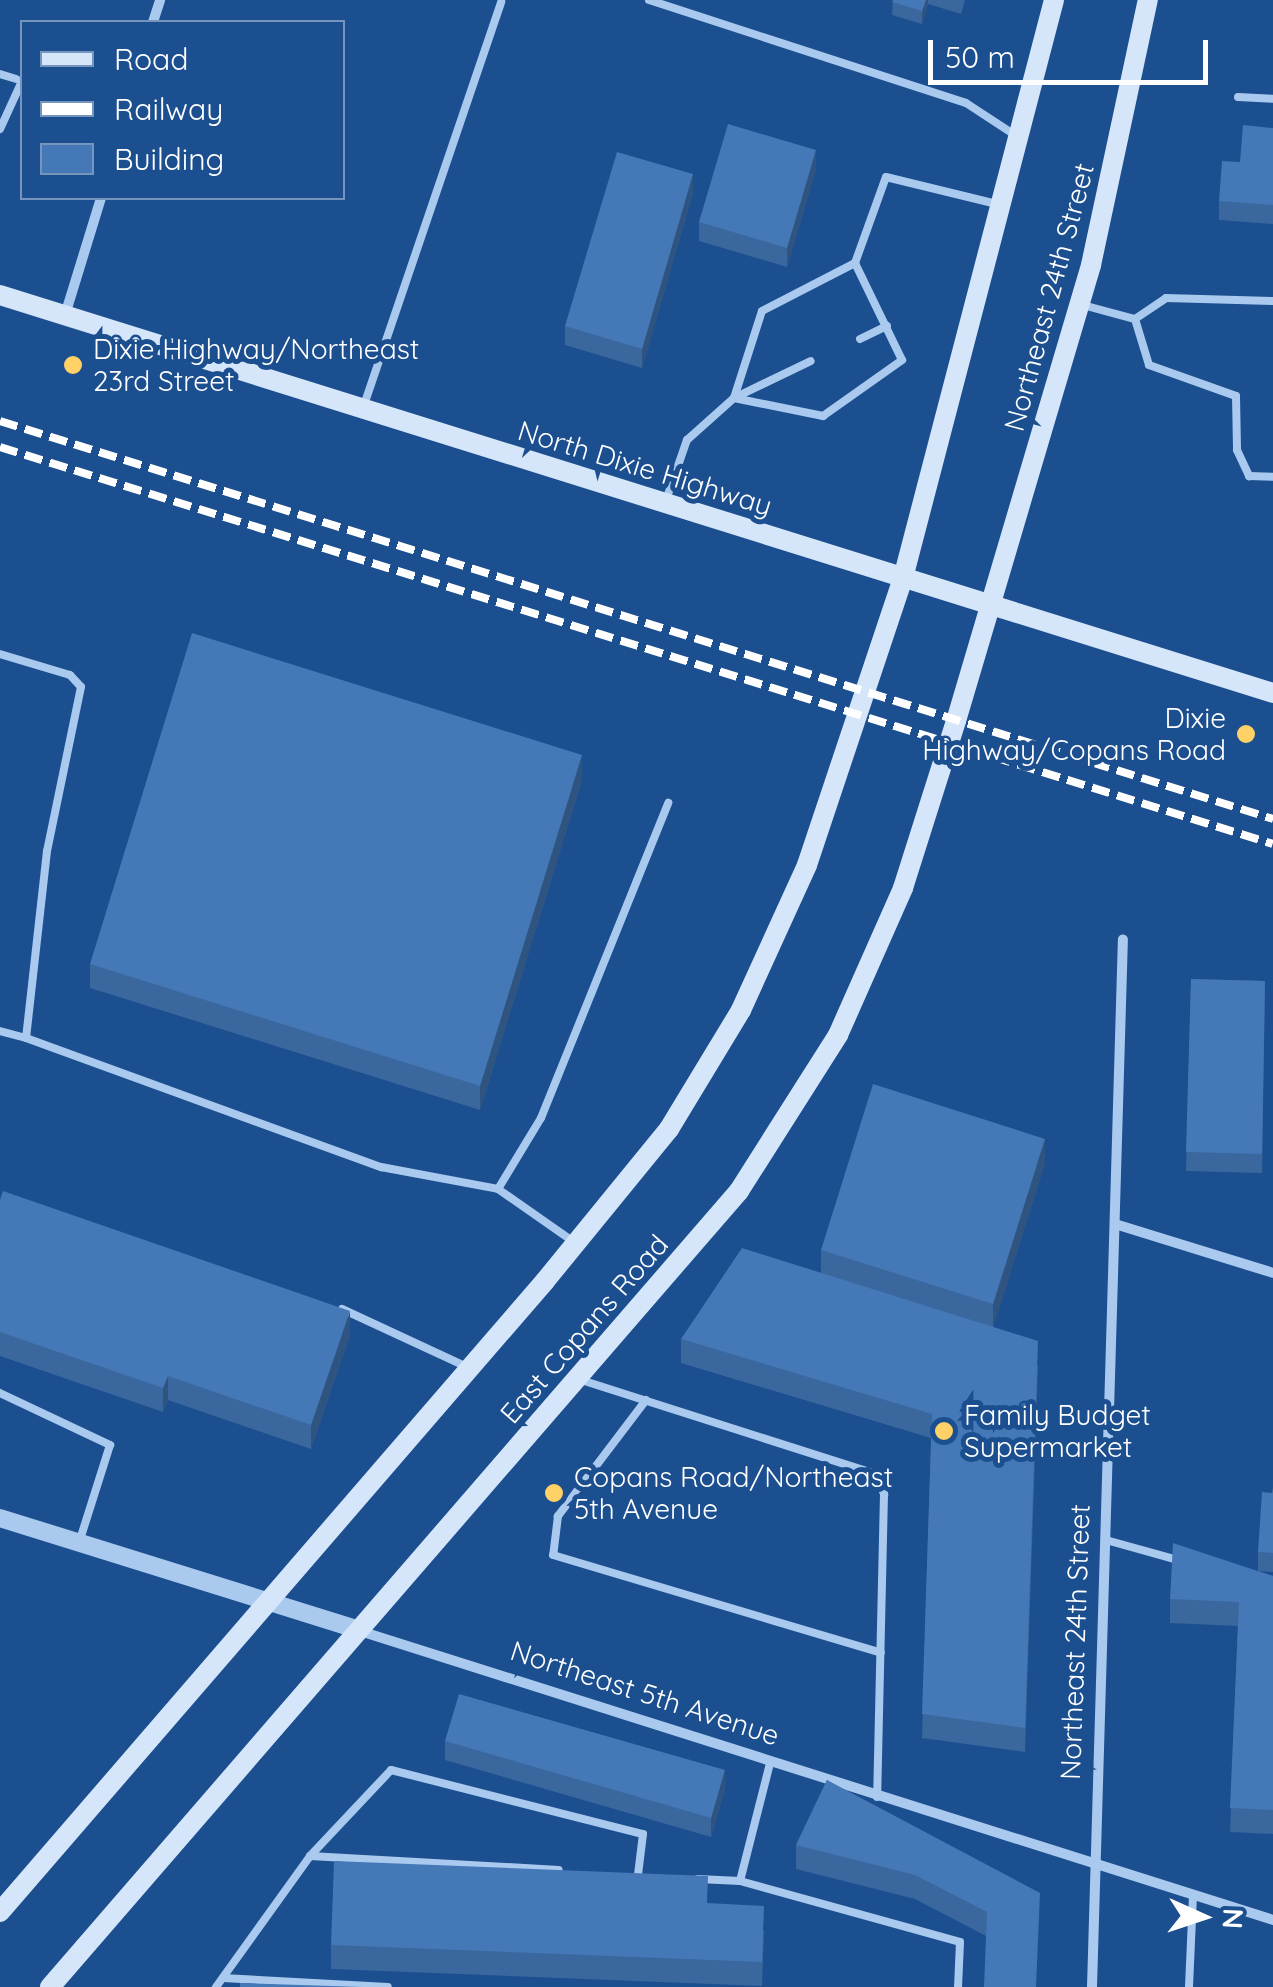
<!DOCTYPE html>
<style>
body{margin:0}
#map{position:relative;width:1273px;height:1987px;overflow:hidden;background:#1b4f8f;font-family:Quicksand,sans-serif}
div>[style]{position:absolute}
.service>*{height:8px;margin:-4px;padding:0 4px;transform-origin:4px;border-radius:4px;background:#a9c9ee}
.minor>*{height:10px;margin:-5px;padding:0 5px;transform-origin:5px;border-radius:5px;background:#a9c9ee}
.tertiary>*{height:18px;margin:-9px;padding:0 9px;transform-origin:9px;border-radius:9px;background:#a9c9ee}
.secondary>*{height:20px;margin:-10px;padding:0 10px;transform-origin:10px;border-radius:10px;background:#d6e6fa}
.rail>*{height:8px;margin-top:-4px;transform-origin:0;background:repeating-linear-gradient(90deg,#fff 0 18px,transparent 0 26px)}
.wall>*{inset:0;background:#3a679d}
.shaded-wall>*{inset:0;background:#305480}
.building>*{inset:0;background:#4478b7}
.dots>*{width:28px;height:28px;translate:-50% -50%;box-sizing:border-box;border:5px solid #1b4f8f;border-radius:50%}
span{translate:-50% -50%;white-space:nowrap;text-align:center;line-height:1.15;-webkit-text-stroke:10px #1b4f8f;paint-order:stroke}
.street-label{font-size:28px;color:#fff}
.poi-label{font-size:28px;color:#fff}
.left{translate:0 -50%;text-align:left}
.right{translate:-100% -50%;text-align:right}
.legend{position:absolute;left:20px;top:20px;width:325px;height:180px;box-sizing:border-box;background:#1b4f8f;border:2px solid #7695bc;margin:0;padding:12px 18px;list-style:none;font-size:30px;color:#fff}
.legend li{display:flex;align-items:center;gap:20px;height:50px}
.legend b{width:50px;border:2px solid #7695bc}
.north{position:absolute;left:1153px;top:1867px;width:100px;height:100px;-webkit-text-stroke:8px #1b4f8f;paint-order:stroke;rotate:93deg;font-size:28px;font-weight:700;line-height:40px;text-align:center;color:#fff}
.north::after{content:'';display:block;margin:auto;width:35px;height:45px;background:#fff;clip-path:polygon(50% 0,100% 100%,50% 72%,0 100%)}
.scale{position:absolute;left:928px;top:40px;width:280px;height:45px;box-sizing:border-box;border:5px solid #fff;border-top:0;padding-left:12px;font-size:30px;line-height:35px;white-space:nowrap;color:#fff;-webkit-text-stroke:8px #1b4f8f;paint-order:stroke}
</style>
<div id="map">
<div class="service">
<i style="left:649px;top:0;width:333px;rotate:18deg"></i>
<i style="left:966px;top:103px;width:62px;rotate:33.2deg"></i>
<i style="left:0;top:74px;width:17px;rotate:17deg"></i>
<i style="left:1238px;top:97px;width:35px;rotate:3deg"></i>
<i style="left:0;top:129px;width:53px;rotate:-65.4deg"></i>
<i style="left:1079px;top:304px;width:58px;rotate:15deg"></i>
<i style="left:1135px;top:319px;width:48px;rotate:73.1deg"></i>
<i style="left:1149px;top:365px;width:92px;rotate:19.6deg"></i>
<i style="left:1236px;top:396px;width:54px;rotate:88.9deg"></i>
<i style="left:1237px;top:450px;width:29px;rotate:65deg"></i>
<i style="left:1249px;top:476px;width:24px;rotate:2deg"></i>
<i style="left:1135px;top:319px;width:37px;rotate:-34deg"></i>
<i style="left:1166px;top:298px;width:107px;rotate:1.6deg"></i>
<i style="left:860px;top:339px;width:30px;rotate:-26deg"></i>
<i style="left:734px;top:398px;width:91px;rotate:-72.2deg"></i>
<i style="left:762px;top:311px;width:105px;rotate:-27.3deg"></i>
<i style="left:734px;top:398px;width:85px;rotate:-25.7deg"></i>
<i style="left:363px;top:408px;width:429px;rotate:-71.2deg"></i>
<i style="left:665px;top:503px;width:67px;rotate:-70.8deg"></i>
<i style="left:687px;top:440px;width:63px;rotate:-41.8deg"></i>
<i style="left:734px;top:398px;width:91px;rotate:11.4deg"></i>
<i style="left:823px;top:416px;width:97px;rotate:-35.3deg"></i>
<i style="left:902px;top:360px;width:108px;rotate:-115.9deg"></i>
<i style="left:855px;top:263px;width:91px;rotate:-70.2deg"></i>
<i style="left:886px;top:177px;width:114px;rotate:13.7deg"></i>
<i style="left:0;top:654px;width:73px;rotate:16.7deg"></i>
<i style="left:70px;top:675px;width:16px;rotate:47deg"></i>
<i style="left:81px;top:687px;width:167px;rotate:101.7deg"></i>
<i style="left:47px;top:851px;width:188px;rotate:96.4deg"></i>
<i style="left:26px;top:1038px;width:27px;rotate:-165deg"></i>
<i style="left:26px;top:1038px;width:378px;rotate:20deg"></i>
<i style="left:381px;top:1167px;width:119px;rotate:10.6deg"></i>
<i style="left:498px;top:1189px;width:93px;rotate:34.9deg"></i>
<i style="left:498px;top:1189px;width:83px;rotate:-58.8deg"></i>
<i style="left:541px;top:1118px;width:340px;rotate:-68deg"></i>
<i style="left:342px;top:1309px;width:140px;rotate:24.9deg"></i>
<i style="left:578px;top:1379px;width:313px;rotate:17.7deg"></i>
<i style="left:876px;top:1474px;width:22px;rotate:68deg"></i>
<i style="left:884px;top:1494px;width:303px;rotate:91.3deg"></i>
<i style="left:0;top:1393px;width:122px;rotate:25.3deg"></i>
<i style="left:110px;top:1445px;width:103px;rotate:107.6deg"></i>
<i style="left:646px;top:1400px;width:146px;rotate:127.2deg"></i>
<i style="left:558px;top:1516px;width:39px;rotate:97deg"></i>
<i style="left:553px;top:1555px;width:342px;rotate:16.6deg"></i>
<i style="left:1106px;top:1540px;width:75px;rotate:15.5deg"></i>
<i style="left:310px;top:1856px;width:118px;rotate:-46.7deg"></i>
<i style="left:391px;top:1770px;width:260px;rotate:14.3deg"></i>
<i style="left:643px;top:1834px;width:41px;rotate:97deg"></i>
<i style="left:698px;top:1879px;width:42px;rotate:2.7deg"></i>
<i style="left:740px;top:1881px;width:228px;rotate:15.5deg"></i>
<i style="left:960px;top:1942px;width:45px;rotate:92.5deg"></i>
<i style="left:740px;top:1881px;width:122px;rotate:-75.7deg"></i>
<i style="left:223px;top:1978px;width:165px;rotate:3.1deg"></i>
<i style="left:216px;top:1987px;width:161px;rotate:-54.3deg"></i>
<i style="left:310px;top:1856px;width:249px;rotate:3.2deg"></i>
<i style="left:1189px;top:1987px;width:91px;rotate:-87.5deg"></i>
</div>
<div class="minor">
<i style="left:153px;top:22px;width:23px;rotate:-72deg"></i>
<i style="left:65px;top:315px;width:122px;rotate:-72.9deg"></i>
<i style="left:1115px;top:1224px;width:165px;rotate:17.2deg"></i>
<i style="left:360px;top:1631px;width:958px;rotate:17.56deg"></i>
<i style="left:1092px;top:1987px;width:1048px;rotate:-88.31deg"></i>
</div>
<div class="tertiary">
<i style="left:0;top:1518px;width:376px;rotate:17.3deg"></i>
</div>
<div class="secondary">
<i style="left:0;top:295px;width:1334px;rotate:17.36deg"></i>
<i style="left:0;top:1912px;width:834px;rotate:-49.18deg"></i>
<i style="left:545px;top:1281px;width:196px;rotate:-50.8deg"></i>
<i style="left:669px;top:1129px;width:139px;rotate:-58.8deg"></i>
<i style="left:741px;top:1010px;width:159px;rotate:-65.5deg"></i>
<i style="left:807px;top:865px;width:303px;rotate:-71.5deg"></i>
<i style="left:903px;top:578px;width:597px;rotate:-75.36deg"></i>
<i style="left:50px;top:1987px;width:1053px;rotate:-49.12deg"></i>
<i style="left:739px;top:1191px;width:185px;rotate:-57.6deg"></i>
<i style="left:838px;top:1035px;width:161px;rotate:-66.1deg"></i>
<i style="left:903px;top:888px;width:175px;rotate:-72.4deg"></i>
<i style="left:956px;top:721px;width:476px;rotate:-73.5deg"></i>
<i style="left:1091px;top:265px;width:271px;rotate:-77.9deg"></i>
</div>
<div class="rail">
<i style="left:0;top:421px;width:1334px;rotate:17.36deg"></i>
<i style="left:0;top:447px;width:1333px;rotate:17.32deg"></i>
</div>
<div class="wall">
<i style="clip-path:polygon(893px 0,965px 0,961px 14px,928px 4px,922px 24px,892px 15px)"></i>
<i style="clip-path:polygon(1273px 128px,1273px 224px,1219px 220px,1219px 201px,1240px 162px)"></i>
<i style="clip-path:polygon(816px 169px,787px 267px,699px 241px,699px 222px)"></i>
<i style="clip-path:polygon(693px 193px,642px 368px,565px 345px,565px 326px)"></i>
<i style="clip-path:polygon(582px 780px,480px 1110px,90px 988px,90px 964px)"></i>
<i style="clip-path:polygon(1191px 979px,1265px 981px,1262px 1173px,1186px 1171px)"></i>
<i style="clip-path:polygon(1045px 1163px,993px 1328px,1038px 1366px,1025px 1752px,922px 1738px,931px 1438px,681px 1363px,681px 1339px,821px 1274px,821px 1250px)"></i>
<i style="clip-path:polygon(0 1200px,350px 1335px,311px 1449px,168px 1400px,163px 1412px,0 1356px)"></i>
<i style="clip-path:polygon(1273px 1487px,1273px 1572px,1258px 1571px,1273px 1576px,1273px 1834px,1230px 1832px,1238px 1626px,1170px 1623px,1170px 1599px,1258px 1571px,1258px 1552px)"></i>
<i style="clip-path:polygon(445px 1741px,725px 1789px,711px 1837px,445px 1760px)"></i>
<i style="clip-path:polygon(827px 1780px,1040px 1917px,986px 1936px,915px 1899px,796px 1869px,796px 1845px)"></i>
<i style="clip-path:polygon(764px 1930px,762px 1986px,331px 1969px,331px 1945px)"></i>
</div>
<div class="shaded-wall">
<i style="clip-path:polygon(926px 0,928px 0,928px 4px,922px 24px,922px 11px)"></i>
<i style="clip-path:polygon(816px 150px,816px 169px,787px 267px,787px 248px)"></i>
<i style="clip-path:polygon(693px 174px,693px 193px,642px 368px,642px 349px)"></i>
<i style="clip-path:polygon(582px 755px,582px 780px,480px 1110px,480px 1086px)"></i>
<i style="clip-path:polygon(1045px 1139px,1045px 1163px,993px 1329px,993px 1304px)"></i>
<i style="clip-path:polygon(350px 1311px,350px 1335px,311px 1449px,311px 1425px)"></i>
<i style="clip-path:polygon(168px 1376px,168px 1400px,163px 1412px,163px 1388px)"></i>
<i style="clip-path:polygon(725px 1770px,725px 1789px,711px 1837px,711px 1818px)"></i>
</div>
<div class="building">
<i style="clip-path:polygon(893px 0,926px 0,922px 11px,892px 2px)"></i>
<i style="clip-path:polygon(728px 124px,816px 150px,787px 248px,699px 222px)"></i>
<i style="clip-path:polygon(1243px 125px,1273px 128px,1273px 205px,1219px 201px,1222px 161px,1240px 162px)"></i>
<i style="clip-path:polygon(617px 152px,693px 174px,642px 349px,565px 326px)"></i>
<i style="clip-path:polygon(192px 633px,582px 755px,480px 1086px,90px 964px)"></i>
<i style="clip-path:polygon(1191px 979px,1265px 981px,1262px 1154px,1186px 1152px)"></i>
<i style="clip-path:polygon(873px 1084px,1045px 1139px,993px 1304px,821px 1250px)"></i>
<i style="clip-path:polygon(3px 1191px,350px 1311px,311px 1425px,168px 1376px,163px 1388px,0 1332px,0 1200px)"></i>
<i style="clip-path:polygon(742px 1248px,1038px 1341px,1025px 1728px,922px 1714px,932px 1414px,681px 1339px)"></i>
<i style="clip-path:polygon(1273px 1487px,1273px 1553px,1258px 1552px,1262px 1492px,1273px 1493px)"></i>
<i style="clip-path:polygon(1173px 1543px,1273px 1576px,1273px 1810px,1230px 1808px,1239px 1602px,1170px 1599px)"></i>
<i style="clip-path:polygon(459px 1694px,725px 1770px,711px 1818px,445px 1741px)"></i>
<i style="clip-path:polygon(827px 1780px,1040px 1893px,1036px 1987px,984px 1987px,987px 1912px,915px 1875px,796px 1845px)"></i>
<i style="clip-path:polygon(334px 1861px,708px 1876px,707px 1903px,764px 1906px,762px 1962px,331px 1945px)"></i>
<i style="clip-path:polygon(240px 1983px,362px 1987px,240px 1987px)"></i>
</div>
<div class="dots">
<i style="left:73px;top:365px;background:#ffd166"></i>
<i style="left:1246px;top:734px;background:#ffd166"></i>
<i style="left:944px;top:1431px;background:#ffd166"></i>
<i style="left:554px;top:1493px;background:#ffd166"></i>
</div>
<div class="street-label">
<span style="left:1049px;top:297px;rotate:-75deg">Northeast 24th Street</span>
<span style="left:645px;top:468px;rotate:17deg">North Dixie Highway</span>
<span style="left:584px;top:1329px;rotate:-49deg">East Copans Road</span>
<span style="left:1075px;top:1642px;rotate:-88deg">Northeast 24th Street</span>
<span style="left:645px;top:1693px;rotate:18deg">Northeast 5th Avenue</span>
</div>
<div class="poi-label">
<span class="left" style="left:93px;top:365px">Dixie Highway/Northeast<br>23rd Street</span>
<span class="right" style="left:1226px;top:734px">Dixie<br>Highway/Copans Road</span>
<span class="left" style="left:964px;top:1431px">Family Budget<br>Supermarket</span>
<span class="left" style="left:574px;top:1493px">Copans Road/Northeast<br>5th Avenue</span>
</div>
<ul class="legend">
<li><b style="height:12px;background:#d6e6fa"></b>Road</li>
<li><b style="height:12px;background:#fff"></b>Railway</li>
<li><b style="height:28px;background:#4478b7"></b>Building</li>
</ul>
<div class="north">N</div>
<div class="scale">50 m</div>
</div>
